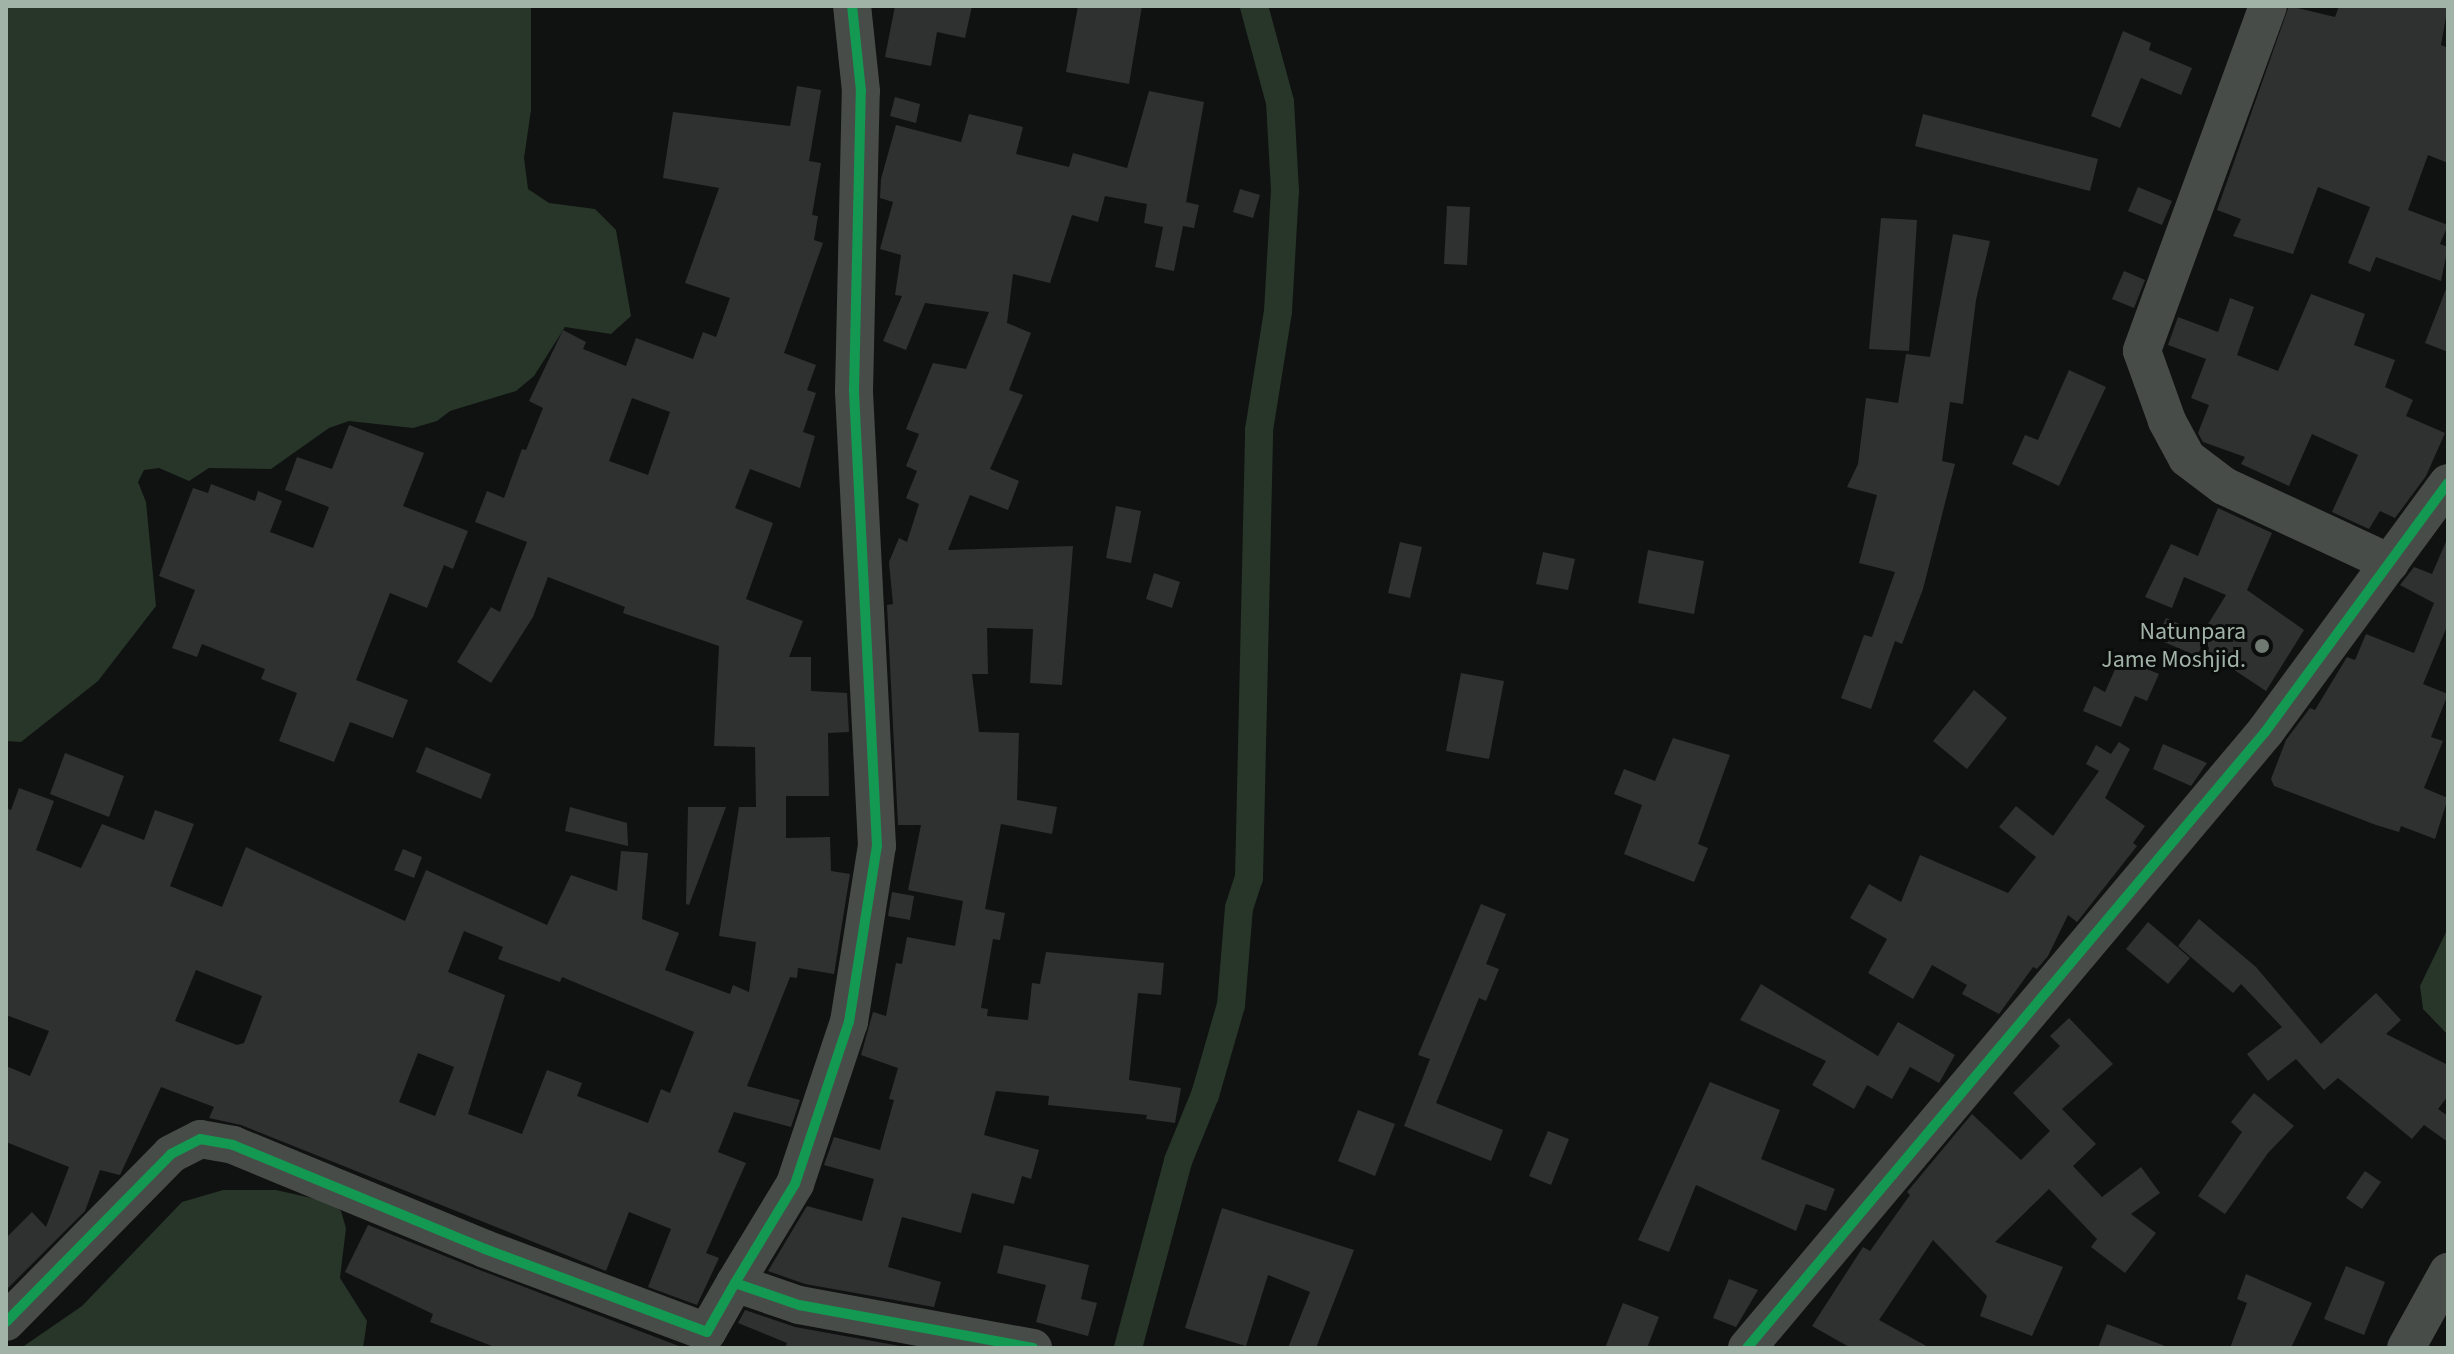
<!DOCTYPE html>
<style>
body{margin:0}
#map{position:relative;width:2454px;height:1354px;overflow:hidden;background:#101111;font-family:"Source Sans 3",sans-serif}
div>[style]{position:absolute}
.water>*{inset:0;background:#273629}
.canal>*{height:28px;margin:-14px;padding:0 14px;transform-origin:14px;border-radius:14px;background:#273629}
.building>*{inset:0;background:#2f3130}
.minor>*{height:38px;margin:-19px;padding:0 19px;transform-origin:19px;border-radius:19px;background:#474c49}
.cycleway>*{height:10px;margin:-5px;padding:0 5px;transform-origin:5px;border-radius:5px;background:#139951}
.dots>*{width:22px;height:22px;translate:-50% -50%;box-sizing:border-box;border:4px solid #0b0c0c;border-radius:50%}
span{translate:-50% -50%;white-space:nowrap;text-align:center;line-height:1.15;-webkit-text-stroke:6px #0b0c0c;paint-order:stroke}
.poi-label{font-size:24px;color:#a1b2a7}
.right{translate:-100% -50%;text-align:right}
.frame{position:absolute;inset:0;border:8px solid #a1b2a7;pointer-events:none}
</style>
<div id="map">
<div class="water">
<i style="clip-path:polygon(6px 6px,531px 6px,531px 110px,524px 158px,528px 189px,549px 203px,595px 209px,616px 230px,631px 316px,611px 334px,565px 327px,534px 376px,516px 391px,450px 411px,437px 421px,413px 428px,349px 421px,329px 428px,271px 469px,209px 468px,189px 481px,159px 468px,144px 470px,138px 482px,146px 502px,156px 606px,98px 681px,21px 742px,6px 741px)"></i>
<i style="clip-path:polygon(2448px 928px,2448px 1035px,2423px 1009px,2420px 986px)"></i>
<i style="clip-path:polygon(223px 1190px,276px 1190px,329px 1202px,341px 1211px,346px 1228px,340px 1278px,367px 1321px,363px 1348px,21px 1348px,82px 1306px,182px 1202px)"></i>
</div>
<div class="canal">
<i style="left:1128px;top:1348px;width:194px;rotate:-75deg"></i>
<i style="left:1178px;top:1161px;width:71px;rotate:-67.8deg"></i>
<i style="left:1205px;top:1095px;width:94px;rotate:-73.9deg"></i>
<i style="left:1231px;top:1005px;width:97px;rotate:-85.3deg"></i>
<i style="left:1239px;top:908px;width:32px;rotate:-72deg"></i>
<i style="left:1249px;top:878px;width:448px;rotate:-88.7deg"></i>
<i style="left:1259px;top:430px;width:121px;rotate:-80.9deg"></i>
<i style="left:1278px;top:311px;width:120px;rotate:-86.7deg"></i>
<i style="left:1285px;top:191px;width:89px;rotate:-93.2deg"></i>
<i style="left:1280px;top:102px;width:99px;rotate:-105.2deg"></i>
</div>
<div class="building">
<i style="clip-path:polygon(895px 6px,972px 6px,965px 38px,937px 32px,931px 66px,885px 57px)"></i>
<i style="clip-path:polygon(1078px 6px,1142px 6px,1129px 84px,1066px 72px)"></i>
<i style="clip-path:polygon(2289px 6px,2335px 17px,2339px 6px,2448px 6px,2441px 45px,2448px 48px,2448px 163px,2428px 155px,2408px 210px,2448px 225px,2440px 244px,2448px 247px,2441px 281px,2376px 257px,2370px 272px,2348px 263px,2370px 207px,2318px 187px,2293px 254px,2233px 236px,2241px 219px,2217px 210px)"></i>
<i style="clip-path:polygon(2123px 31px,2151px 43px,2149px 50px,2192px 68px,2181px 95px,2141px 78px,2120px 128px,2091px 116px)"></i>
<i style="clip-path:polygon(evenodd,797px 86px,821px 90px,809px 161px,821px 163px,812px 215px,818px 216px,814px 240px,823px 243px,784px 353px,816px 365px,807px 390px,816px 393px,803px 432px,815px 436px,800px 488px,750px 469px,735px 508px,773px 523px,746px 599px,803px 621px,789px 657px,811px 657px,811px 691px,847px 693px,849px 732px,828px 733px,829px 796px,786px 796px,786px 838px,830px 837px,831px 871px,850px 874px,834px 974px,798px 968px,797px 978px,790px 977px,747px 1086px,800px 1100px,791px 1127px,734px 1112px,718px 1152px,746px 1163px,706px 1253px,719px 1258px,697px 1305px,648px 1287px,671px 1229px,629px 1212px,606px 1271px,241px 1125px,209px 1118px,214px 1107px,161px 1087px,120px 1175px,100px 1170px,85px 1211px,7px 1289px,6px 1238px,32px 1212px,46px 1227px,69px 1167px,6px 1142px,6px 1066px,30px 1076px,49px 1031px,6px 1015px,6px 808px,11px 810px,19px 788px,54px 801px,36px 850px,81px 868px,102px 824px,144px 840px,155px 810px,194px 824px,170px 886px,222px 907px,246px 847px,405px 921px,426px 870px,547px 925px,571px 875px,617px 891px,621px 851px,648px 853px,642px 919px,679px 933px,665px 970px,730px 994px,733px 985px,749px 992px,756px 942px,719px 936px,739px 807px,756px 807px,755px 747px,714px 746px,719px 646px,623px 613px,625px 607px,548px 577px,533px 617px,491px 683px,457px 662px,491px 607px,500px 612px,527px 542px,475px 522px,487px 491px,504px 498px,522px 449px,526px 450px,543px 408px,529px 401px,563px 330px,586px 342px,583px 349px,626px 366px,636px 338px,693px 359px,703px 332px,716px 337px,730px 298px,685px 283px,719px 188px,663px 178px,673px 112px,790px 126px,797px 86px,632px 398px,670px 412px,648px 475px,609px 461px,632px 398px,797px 86px,464px 931px,503px 947px,498px 959px,560px 982px,562px 977px,694px 1032px,670px 1093px,661px 1089px,648px 1123px,577px 1096px,582px 1083px,547px 1070px,522px 1134px,468px 1114px,505px 995px,448px 972px,464px 931px,797px 86px,196px 970px,262px 996px,244px 1043px,237px 1045px,175px 1021px,196px 970px,797px 86px,418px 1053px,454px 1067px,435px 1116px,399px 1102px,418px 1053px)"></i>
<i style="clip-path:polygon(1149px 91px,1204px 102px,1186px 202px,1199px 205px,1194px 228px,1183px 226px,1174px 271px,1155px 267px,1163px 227px,1144px 223px,1147px 204px,1105px 196px,1098px 222px,1072px 215px,1050px 283px,1013px 274px,1007px 323px,1031px 333px,1009px 390px,1023px 395px,990px 469px,1019px 481px,1008px 510px,970px 495px,948px 550px,1073px 546px,1062px 685px,1030px 683px,1033px 629px,987px 628px,988px 674px,972px 674px,979px 732px,1019px 733px,1017px 800px,1057px 807px,1052px 834px,1001px 824px,985px 909px,1005px 913px,1000px 940px,993px 939px,981px 1008px,988px 1009px,987px 1016px,1028px 1020px,1032px 983px,1040px 984px,1046px 952px,1164px 963px,1161px 995px,1138px 993px,1129px 1080px,1181px 1088px,1175px 1123px,1146px 1119px,1147px 1115px,1048px 1105px,1049px 1096px,996px 1091px,984px 1135px,1039px 1150px,1031px 1179px,1022px 1176px,1014px 1204px,972px 1193px,961px 1233px,902px 1217px,888px 1267px,941px 1282px,934px 1307px,805px 1284px,768px 1271px,807px 1206px,862px 1221px,874px 1179px,824px 1165px,834px 1137px,880px 1150px,894px 1100px,889px 1099px,898px 1068px,861px 1055px,873px 1012px,886px 1016px,896px 963px,902px 964px,907px 937px,955px 946px,963px 901px,908px 890px,921px 825px,898px 825px,887px 605px,893px 604px,889px 562px,899px 538px,907px 542px,919px 504px,906px 498px,917px 471px,906px 466px,919px 434px,906px 429px,933px 363px,966px 369px,989px 312px,925px 303px,906px 350px,883px 341px,902px 296px,895px 295px,901px 255px,880px 249px,893px 202px,880px 198px,881px 179px,896px 125px,961px 142px,969px 114px,1023px 127px,1016px 154px,1069px 167px,1073px 153px,1127px 168px)"></i>
<i style="clip-path:polygon(895px 97px,920px 104px,916px 123px,890px 116px)"></i>
<i style="clip-path:polygon(1923px 114px,2098px 159px,2090px 191px,1915px 146px)"></i>
<i style="clip-path:polygon(2138px 187px,2172px 201px,2162px 225px,2128px 211px)"></i>
<i style="clip-path:polygon(1240px 189px,1260px 195px,1253px 218px,1233px 212px)"></i>
<i style="clip-path:polygon(1447px 206px,1470px 207px,1467px 265px,1444px 264px)"></i>
<i style="clip-path:polygon(1881px 218px,1917px 220px,1909px 351px,1869px 349px)"></i>
<i style="clip-path:polygon(1953px 234px,1990px 241px,1976px 300px,1963px 404px,1950px 402px,1942px 461px,1955px 464px,1923px 589px,1902px 644px,1895px 641px,1871px 709px,1841px 698px,1864px 635px,1872px 637px,1895px 572px,1859px 563px,1877px 495px,1847px 487px,1858px 464px,1866px 398px,1898px 403px,1906px 354px,1930px 357px)"></i>
<i style="clip-path:polygon(2124px 271px,2145px 280px,2134px 308px,2112px 299px)"></i>
<i style="clip-path:polygon(2446px 289px,2448px 289px,2448px 352px,2425px 343px)"></i>
<i style="clip-path:polygon(2311px 294px,2365px 314px,2354px 345px,2395px 360px,2385px 387px,2413px 400px,2406px 416px,2445px 433px,2426px 476px,2395px 518px,2380px 511px,2369px 529px,2332px 512px,2358px 455px,2312px 434px,2289px 486px,2241px 464px,2245px 457px,2203px 442px,2198px 433px,2209px 405px,2191px 398px,2206px 359px,2168px 345px,2178px 317px,2218px 332px,2230px 298px,2254px 307px,2237px 355px,2278px 371px)"></i>
<i style="clip-path:polygon(2069px 370px,2106px 387px,2059px 486px,2012px 464px,2025px 435px,2038px 440px)"></i>
<i style="clip-path:polygon(349px 425px,424px 453px,403px 506px,468px 531px,453px 569px,444px 565px,427px 608px,390px 593px,356px 680px,408px 700px,393px 738px,350px 722px,334px 762px,279px 741px,297px 693px,261px 679px,265px 669px,202px 644px,197px 657px,172px 648px,195px 590px,159px 576px,193px 488px,208px 493px,211px 484px,255px 501px,258px 491px,282px 501px,270px 532px,313px 548px,329px 507px,285px 490px,297px 457px,332px 469px)"></i>
<i style="clip-path:polygon(1116px 506px,1141px 511px,1131px 563px,1106px 558px)"></i>
<i style="clip-path:polygon(2218px 508px,2272px 533px,2247px 590px,2304px 630px,2266px 691px,2201px 648px,2197px 656px,2157px 639px,2166px 618px,2202px 634px,2226px 595px,2184px 577px,2172px 608px,2145px 597px,2171px 544px,2198px 556px)"></i>
<i style="clip-path:polygon(2448px 537px,2448px 624px,2423px 684px,2448px 694px,2431px 737px,2443px 741px,2424px 788px,2448px 798px,2435px 839px,2401px 826px,2399px 832px,2376px 825px,2274px 786px,2271px 779px,2286px 740px,2310px 708px,2315px 710px,2347px 657px,2355px 660px,2366px 634px,2414px 653px,2434px 603px,2400px 585px,2414px 567px,2432px 574px)"></i>
<i style="clip-path:polygon(1400px 542px,1422px 547px,1410px 598px,1388px 593px)"></i>
<i style="clip-path:polygon(1648px 550px,1704px 561px,1694px 614px,1638px 603px)"></i>
<i style="clip-path:polygon(1543px 552px,1575px 559px,1568px 590px,1536px 584px)"></i>
<i style="clip-path:polygon(1154px 573px,1180px 582px,1172px 608px,1146px 599px)"></i>
<i style="clip-path:polygon(2120px 658px,2159px 674px,2147px 701px,2135px 696px,2121px 727px,2083px 711px,2094px 686px,2105px 692px)"></i>
<i style="clip-path:polygon(1461px 673px,1504px 681px,1489px 759px,1446px 751px)"></i>
<i style="clip-path:polygon(1974px 690px,2007px 718px,1967px 769px,1933px 741px)"></i>
<i style="clip-path:polygon(1673px 738px,1730px 755px,1698px 844px,1708px 848px,1694px 882px,1624px 854px,1642px 805px,1614px 794px,1624px 769px,1655px 781px)"></i>
<i style="clip-path:polygon(2119px 742px,2130px 749px,2105px 798px,2145px 826px,2133px 843px,2137px 846px,2077px 922px,2068px 915px,2048px 956px,2037px 969px,2033px 967px,1999px 1014px,1962px 994px,1967px 985px,1932px 965px,1913px 999px,1868px 973px,1887px 939px,1850px 918px,1869px 884px,1901px 902px,1920px 855px,2008px 893px,2036px 857px,1999px 827px,2016px 806px,2053px 836px,2099px 771px,2086px 764px,2096px 745px,2111px 754px)"></i>
<i style="clip-path:polygon(2163px 744px,2207px 763px,2191px 786px,2153px 769px)"></i>
<i style="clip-path:polygon(426px 747px,491px 774px,481px 799px,416px 772px)"></i>
<i style="clip-path:polygon(65px 753px,124px 776px,109px 817px,50px 794px)"></i>
<i style="clip-path:polygon(570px 807px,627px 823px,628px 846px,565px 831px)"></i>
<i style="clip-path:polygon(688px 807px,726px 807px,689px 905px,686px 904px)"></i>
<i style="clip-path:polygon(403px 849px,422px 857px,414px 878px,394px 870px)"></i>
<i style="clip-path:polygon(892px 892px,914px 896px,910px 920px,888px 916px)"></i>
<i style="clip-path:polygon(1481px 904px,1506px 914px,1486px 964px,1499px 969px,1486px 1001px,1479px 998px,1436px 1103px,1503px 1130px,1491px 1161px,1404px 1126px,1430px 1059px,1418px 1055px)"></i>
<i style="clip-path:polygon(2199px 919px,2256px 967px,2321px 1044px,2376px 993px,2401px 1020px,2386px 1034px,2448px 1065px,2448px 1096px,2438px 1109px,2448px 1116px,2448px 1142px,2424px 1125px,2412px 1139px,2338px 1078px,2324px 1090px,2296px 1059px,2268px 1081px,2247px 1054px,2282px 1027px,2241px 984px,2233px 993px,2178px 946px)"></i>
<i style="clip-path:polygon(2148px 922px,2190px 958px,2168px 984px,2126px 949px)"></i>
<i style="clip-path:polygon(1761px 984px,1878px 1056px,1898px 1022px,1955px 1055px,1939px 1083px,1910px 1067px,1892px 1099px,1867px 1085px,1854px 1109px,1812px 1085px,1826px 1061px,1740px 1020px)"></i>
<i style="clip-path:polygon(2069px 1018px,2113px 1064px,2062px 1109px,2096px 1144px,2073px 1166px,2102px 1197px,2141px 1167px,2160px 1193px,2131px 1214px,2156px 1233px,2125px 1273px,2091px 1247px,2097px 1239px,2049px 1189px,1995px 1242px,2063px 1267px,2032px 1336px,1980px 1316px,1987px 1296px,1933px 1240px,1879px 1320px,1930px 1348px,1851px 1348px,1812px 1326px,1863px 1247px,1870px 1251px,1910px 1195px,1907px 1192px,1972px 1114px,2021px 1160px,2050px 1131px,2013px 1093px,2060px 1046px,2050px 1036px)"></i>
<i style="clip-path:polygon(1710px 1082px,1780px 1110px,1761px 1159px,1835px 1189px,1826px 1211px,1806px 1204px,1796px 1231px,1696px 1185px,1669px 1252px,1638px 1240px)"></i>
<i style="clip-path:polygon(2254px 1093px,2294px 1126px,2268px 1153px,2225px 1214px,2198px 1196px,2242px 1132px,2231px 1122px)"></i>
<i style="clip-path:polygon(1358px 1110px,1395px 1124px,1375px 1176px,1338px 1161px)"></i>
<i style="clip-path:polygon(1548px 1131px,1569px 1139px,1551px 1185px,1529px 1176px)"></i>
<i style="clip-path:polygon(2365px 1171px,2381px 1182px,2362px 1209px,2346px 1198px)"></i>
<i style="clip-path:polygon(1222px 1208px,1354px 1250px,1316px 1348px,1288px 1348px,1310px 1292px,1268px 1275px,1246px 1346px,1185px 1328px)"></i>
<i style="clip-path:polygon(368px 1225px,477px 1269px,684px 1348px,497px 1348px,430px 1322px,433px 1314px,345px 1272px)"></i>
<i style="clip-path:polygon(1004px 1245px,1089px 1265px,1081px 1299px,1097px 1303px,1088px 1336px,1036px 1322px,1046px 1285px,997px 1273px)"></i>
<i style="clip-path:polygon(2346px 1266px,2385px 1282px,2364px 1335px,2324px 1319px)"></i>
<i style="clip-path:polygon(2246px 1274px,2312px 1303px,2291px 1348px,2230px 1348px,2247px 1303px,2237px 1299px)"></i>
<i style="clip-path:polygon(1729px 1279px,1758px 1290px,1736px 1327px,1713px 1318px)"></i>
<i style="clip-path:polygon(1623px 1303px,1659px 1317px,1647px 1348px,1605px 1348px)"></i>
<i style="clip-path:polygon(745px 1310px,795px 1327px,911px 1348px,785px 1348px,787px 1343px,738px 1323px)"></i>
<i style="clip-path:polygon(2107px 1324px,2165px 1346px,2165px 1348px,2098px 1348px)"></i>
</div>
<div class="minor">
<i style="left:2268px;top:6px;width:367px;rotate:110.1deg"></i>
<i style="left:2142px;top:351px;width:74px;rotate:70.3deg"></i>
<i style="left:2167px;top:421px;width:42px;rotate:61.6deg"></i>
<i style="left:2187px;top:458px;width:46px;rotate:37.1deg"></i>
<i style="left:2224px;top:486px;width:183px;rotate:24.9deg"></i>
<i style="left:735px;top:1283px;width:116px;rotate:-58.8deg"></i>
<i style="left:795px;top:1184px;width:171px;rotate:-71.6deg"></i>
<i style="left:849px;top:1022px;width:178px;rotate:-81deg"></i>
<i style="left:877px;top:846px;width:456px;rotate:-92.9deg"></i>
<i style="left:854px;top:391px;width:300px;rotate:-88.7deg"></i>
<i style="left:861px;top:91px;width:85px;rotate:-96deg"></i>
<i style="left:6px;top:1322px;width:235px;rotate:-45.5deg"></i>
<i style="left:171px;top:1154px;width:33px;rotate:-27deg"></i>
<i style="left:200px;top:1139px;width:34px;rotate:10deg"></i>
<i style="left:233px;top:1145px;width:273px;rotate:22.4deg"></i>
<i style="left:485px;top:1249px;width:237px;rotate:20.5deg"></i>
<i style="left:707px;top:1332px;width:56px;rotate:-60.3deg"></i>
<i style="left:735px;top:1283px;width:68px;rotate:19deg"></i>
<i style="left:799px;top:1305px;width:238px;rotate:10.4deg"></i>
<i style="left:1747px;top:1348px;width:805px;rotate:-49.94deg"></i>
<i style="left:2265px;top:732px;width:309px;rotate:-53.7deg"></i>
<i style="left:2406px;top:1348px;width:87px;rotate:-61.1deg"></i>
</div>
<div class="cycleway">
<i style="left:735px;top:1283px;width:116px;rotate:-58.8deg"></i>
<i style="left:795px;top:1184px;width:171px;rotate:-71.6deg"></i>
<i style="left:849px;top:1022px;width:178px;rotate:-81deg"></i>
<i style="left:877px;top:846px;width:456px;rotate:-92.9deg"></i>
<i style="left:854px;top:391px;width:300px;rotate:-88.7deg"></i>
<i style="left:861px;top:91px;width:85px;rotate:-96deg"></i>
<i style="left:6px;top:1322px;width:235px;rotate:-45.5deg"></i>
<i style="left:171px;top:1154px;width:33px;rotate:-27deg"></i>
<i style="left:200px;top:1139px;width:34px;rotate:10deg"></i>
<i style="left:233px;top:1145px;width:273px;rotate:22.4deg"></i>
<i style="left:485px;top:1249px;width:237px;rotate:20.5deg"></i>
<i style="left:707px;top:1332px;width:56px;rotate:-60.3deg"></i>
<i style="left:735px;top:1283px;width:68px;rotate:19deg"></i>
<i style="left:799px;top:1305px;width:238px;rotate:10.4deg"></i>
<i style="left:1747px;top:1348px;width:805px;rotate:-49.94deg"></i>
<i style="left:2265px;top:732px;width:309px;rotate:-53.7deg"></i>
</div>
<div class="dots">
<i style="left:2262px;top:646px;background:#6e7a72"></i>
</div>
<div class="poi-label">
<span class="right" style="left:2246px;top:646px">Natunpara<br>Jame Moshjid.</span>
</div>
<div class="frame"></div>
</div>
